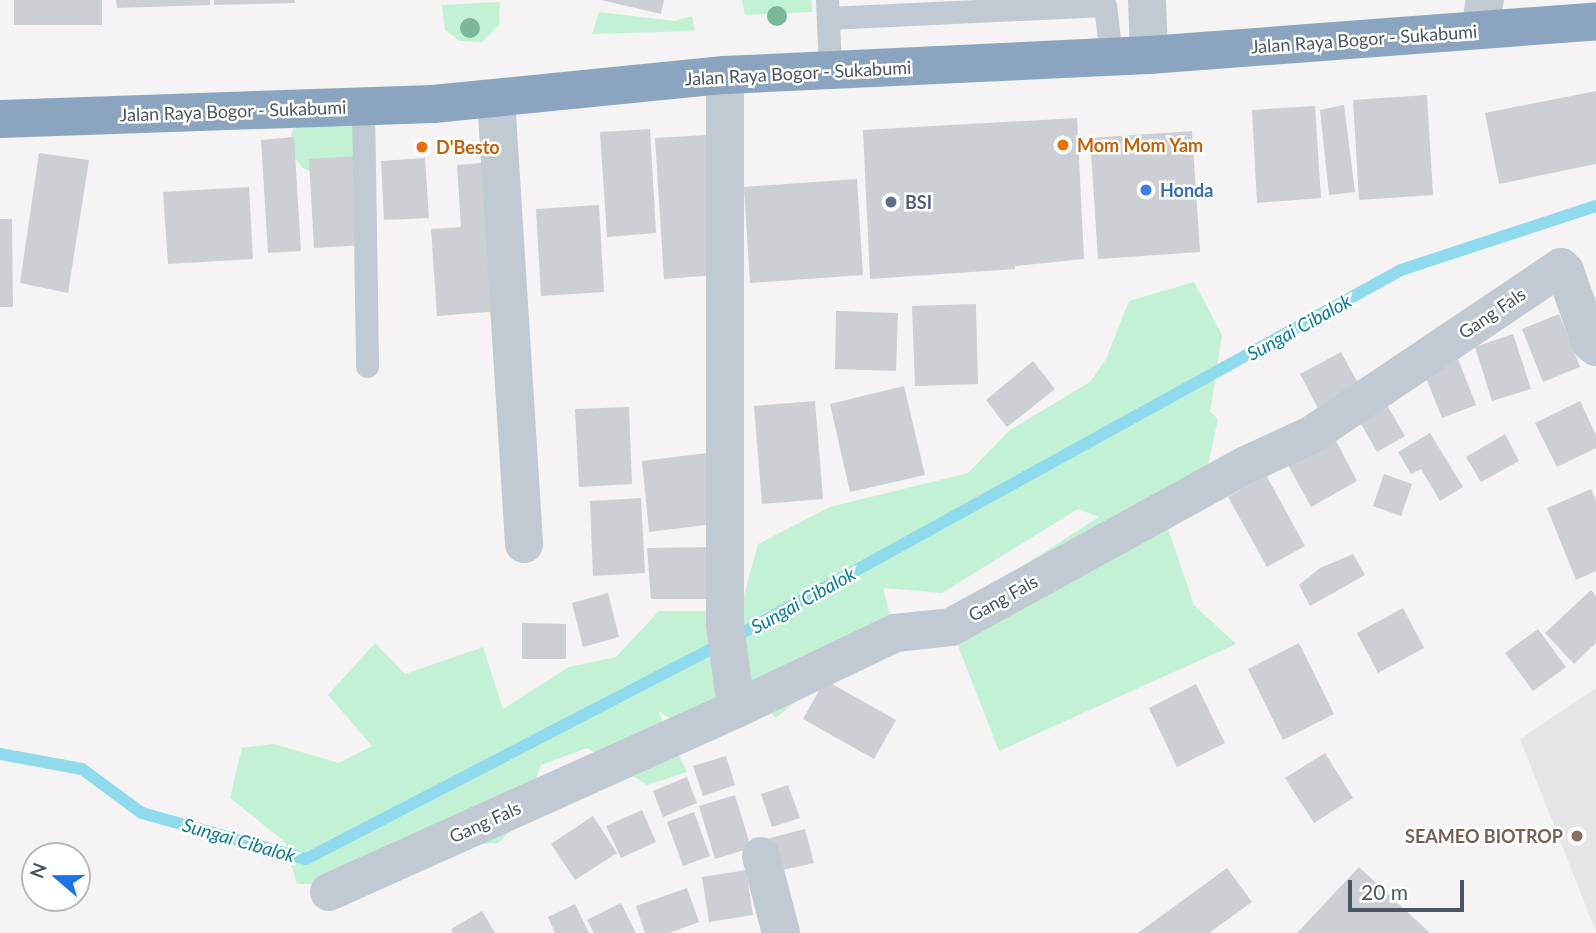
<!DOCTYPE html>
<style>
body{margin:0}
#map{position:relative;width:1596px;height:933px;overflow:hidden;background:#f5f3f3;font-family:Lato,sans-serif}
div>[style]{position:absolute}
.education>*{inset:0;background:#e6e4e5}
.green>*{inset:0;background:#c3f1d5}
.stream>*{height:12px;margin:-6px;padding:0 6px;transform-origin:6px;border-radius:6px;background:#90daee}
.building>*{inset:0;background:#cdcfd5}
.lane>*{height:23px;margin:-11.5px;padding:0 11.5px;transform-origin:11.5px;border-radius:11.5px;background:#c1cad2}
.street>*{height:38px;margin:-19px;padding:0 19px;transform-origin:19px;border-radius:19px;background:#c1cad2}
.highway>*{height:38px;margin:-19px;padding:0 19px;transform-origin:19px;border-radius:19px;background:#8ba5c1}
.trees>*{width:20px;height:20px;margin:-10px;border-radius:50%;background:#7bb799}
.dots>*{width:19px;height:19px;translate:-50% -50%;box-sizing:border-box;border:4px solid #fff;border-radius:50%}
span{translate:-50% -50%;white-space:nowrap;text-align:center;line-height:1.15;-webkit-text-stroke:5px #fff;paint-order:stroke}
.street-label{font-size:18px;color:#4a5661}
.food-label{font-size:18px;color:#c56008;font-weight:700}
.left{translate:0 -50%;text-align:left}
.shop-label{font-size:18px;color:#366cbe;font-weight:700}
.service-label{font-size:18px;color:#4e5e75;font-weight:700}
.education-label{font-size:18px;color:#785e54;font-weight:700}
.right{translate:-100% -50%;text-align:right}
.water-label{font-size:19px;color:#0c7c9b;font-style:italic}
.north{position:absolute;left:21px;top:842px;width:70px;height:70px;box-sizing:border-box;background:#fff;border:2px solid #b7bbc0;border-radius:50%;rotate:290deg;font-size:19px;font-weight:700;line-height:28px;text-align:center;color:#4a5661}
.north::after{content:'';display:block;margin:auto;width:24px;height:32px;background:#1a73e8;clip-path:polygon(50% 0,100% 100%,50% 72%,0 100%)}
.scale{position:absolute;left:1348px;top:880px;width:116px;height:32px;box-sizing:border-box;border:4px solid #4a5661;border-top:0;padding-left:9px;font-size:21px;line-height:24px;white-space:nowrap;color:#4a5661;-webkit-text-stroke:5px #fff;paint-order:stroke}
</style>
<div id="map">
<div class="education">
<i style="clip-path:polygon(1596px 688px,1596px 932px,1520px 739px)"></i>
</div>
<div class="green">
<i style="clip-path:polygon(742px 0,811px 0,812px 12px,745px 15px)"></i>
<i style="clip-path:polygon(500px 2px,499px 25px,482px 42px,460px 41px,445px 30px,442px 5px)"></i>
<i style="clip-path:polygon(599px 12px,675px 21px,692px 16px,695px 31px,592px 34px)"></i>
<i style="clip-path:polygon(365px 120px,370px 149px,323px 177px,303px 168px,287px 148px,295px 124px)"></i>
<i style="clip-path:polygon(1194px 282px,1222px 335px,1210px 412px,1218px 419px,1202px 493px,1162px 511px,1194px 605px,1236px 644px,999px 751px,946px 615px,1099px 517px,1078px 509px,942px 593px,883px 588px,895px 633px,827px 676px,776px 718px,721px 662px,710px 742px,658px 711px,687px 772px,647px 785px,587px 748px,541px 765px,521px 821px,498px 843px,425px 847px,369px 884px,297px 884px,285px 842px,230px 798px,242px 748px,274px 744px,339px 763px,372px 746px,328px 695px,375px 643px,405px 674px,483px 647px,503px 709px,569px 667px,616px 657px,659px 611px,708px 611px,744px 595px,758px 544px,830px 507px,968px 473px,1010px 430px,1090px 382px,1106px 359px,1129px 301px)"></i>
</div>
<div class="stream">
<i style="left:0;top:754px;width:83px;rotate:10.4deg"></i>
<i style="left:82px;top:769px;width:74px;rotate:36.3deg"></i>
<i style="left:142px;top:813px;width:170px;rotate:15.7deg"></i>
<i style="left:306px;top:859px;width:483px;rotate:-27.4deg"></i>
<i style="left:735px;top:637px;width:760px;rotate:-28.86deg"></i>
<i style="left:1401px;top:270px;width:205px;rotate:-18.2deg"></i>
</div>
<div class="building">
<i style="clip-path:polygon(14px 0,102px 0,102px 25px,14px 25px)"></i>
<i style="clip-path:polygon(116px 0,210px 0,210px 5px,117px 8px)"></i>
<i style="clip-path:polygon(214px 0,295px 0,295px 3px,214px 5px)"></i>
<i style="clip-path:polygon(601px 0,664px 0,661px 14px)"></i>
<i style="clip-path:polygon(1596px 91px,1596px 164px,1499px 184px,1485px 113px)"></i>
<i style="clip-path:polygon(1427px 95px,1433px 195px,1359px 200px,1353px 100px)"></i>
<i style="clip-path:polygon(1344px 105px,1355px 192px,1329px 195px,1320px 110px)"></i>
<i style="clip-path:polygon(1315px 106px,1321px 198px,1257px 203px,1252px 110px)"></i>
<i style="clip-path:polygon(1077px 118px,1084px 259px,1015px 266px,1015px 269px,870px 279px,863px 130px)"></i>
<i style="clip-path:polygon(650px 129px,656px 233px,607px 237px,600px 132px)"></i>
<i style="clip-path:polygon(1192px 131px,1200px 252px,1098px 259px,1090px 138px)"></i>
<i style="clip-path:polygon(707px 135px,716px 275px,664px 279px,655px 138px)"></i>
<i style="clip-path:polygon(294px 137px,301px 251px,268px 253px,261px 140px)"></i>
<i style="clip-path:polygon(39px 153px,89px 160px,68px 293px,20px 283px)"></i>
<i style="clip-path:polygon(358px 156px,364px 245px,314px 248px,309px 159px)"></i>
<i style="clip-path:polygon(425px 158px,429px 218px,384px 220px,381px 161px)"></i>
<i style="clip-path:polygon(493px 162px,502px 311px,437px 316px,431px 229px,461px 227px,457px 165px)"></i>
<i style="clip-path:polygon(857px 179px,863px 275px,750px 283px,744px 187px)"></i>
<i style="clip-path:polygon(249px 187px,253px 259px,168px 264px,163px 192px)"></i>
<i style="clip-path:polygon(599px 205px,604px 292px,541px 296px,536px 209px)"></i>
<i style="clip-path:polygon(0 219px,12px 219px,13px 307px,0 307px)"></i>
<i style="clip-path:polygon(976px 304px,978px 384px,915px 386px,912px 306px)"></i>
<i style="clip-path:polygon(836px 311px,898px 313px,896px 371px,835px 369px)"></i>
<i style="clip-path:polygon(1559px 314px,1580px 367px,1543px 382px,1522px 329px)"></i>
<i style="clip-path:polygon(1513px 334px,1531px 389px,1492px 401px,1475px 347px)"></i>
<i style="clip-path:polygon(1341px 352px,1360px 387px,1319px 410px,1300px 374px)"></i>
<i style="clip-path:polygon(1456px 354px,1476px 405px,1442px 418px,1422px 368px)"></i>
<i style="clip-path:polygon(1033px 361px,1055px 389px,1007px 427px,986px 400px)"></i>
<i style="clip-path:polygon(904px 386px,925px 475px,850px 492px,830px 404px)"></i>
<i style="clip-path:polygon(1384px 400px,1405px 436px,1377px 452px,1356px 415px)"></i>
<i style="clip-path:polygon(815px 401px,823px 499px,762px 504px,754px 406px)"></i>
<i style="clip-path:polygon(1580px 401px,1596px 435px,1596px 448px,1557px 467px,1535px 423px)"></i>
<i style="clip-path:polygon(629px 407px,632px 484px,579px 487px,575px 409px)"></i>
<i style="clip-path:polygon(1430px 433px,1463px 487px,1440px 501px,1421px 469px,1411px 474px,1398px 452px)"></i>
<i style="clip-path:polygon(1505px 434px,1519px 461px,1481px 482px,1466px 457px)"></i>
<i style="clip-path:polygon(1335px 439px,1357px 481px,1311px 507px,1288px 465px)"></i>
<i style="clip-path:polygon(715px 452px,722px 523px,649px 532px,642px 461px)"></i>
<i style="clip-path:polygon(1384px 474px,1412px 484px,1401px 516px,1373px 506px)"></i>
<i style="clip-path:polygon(1266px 475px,1305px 546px,1267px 567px,1228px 497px)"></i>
<i style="clip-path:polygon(1591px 489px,1596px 501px,1596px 571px,1576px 580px,1547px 508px)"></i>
<i style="clip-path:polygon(641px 498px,645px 573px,593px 576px,590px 501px)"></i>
<i style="clip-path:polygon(712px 547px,715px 599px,651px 599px,647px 548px)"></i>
<i style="clip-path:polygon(1353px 554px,1365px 575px,1310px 606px,1299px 585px,1320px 568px)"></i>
<i style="clip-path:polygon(1591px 590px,1596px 596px,1596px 643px,1574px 664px,1545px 633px)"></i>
<i style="clip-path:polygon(608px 593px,619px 637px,583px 647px,572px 603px)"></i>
<i style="clip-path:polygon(1403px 608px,1424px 648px,1378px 673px,1357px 633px)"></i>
<i style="clip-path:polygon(522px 623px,566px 624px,566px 659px,522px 659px)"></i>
<i style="clip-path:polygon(1538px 629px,1566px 667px,1533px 691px,1505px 653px)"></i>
<i style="clip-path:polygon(1299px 643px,1334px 714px,1283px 740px,1248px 669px)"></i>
<i style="clip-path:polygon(825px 680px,896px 720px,874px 759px,803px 719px)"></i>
<i style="clip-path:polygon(1196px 684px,1225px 743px,1177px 767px,1149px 708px)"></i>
<i style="clip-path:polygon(1325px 753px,1353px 798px,1314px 823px,1285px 778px)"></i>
<i style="clip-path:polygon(726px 756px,735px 785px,703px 796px,693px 766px)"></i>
<i style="clip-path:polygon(687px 777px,697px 803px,663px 817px,653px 791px)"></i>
<i style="clip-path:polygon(788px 785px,800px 818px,772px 827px,761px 794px)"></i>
<i style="clip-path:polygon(735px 795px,751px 848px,715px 859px,699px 806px)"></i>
<i style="clip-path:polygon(642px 810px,656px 842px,621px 858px,606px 826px)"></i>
<i style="clip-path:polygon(694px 812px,710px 856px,683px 866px,667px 822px)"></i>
<i style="clip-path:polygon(593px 816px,617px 853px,575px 880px,551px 844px)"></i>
<i style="clip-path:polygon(805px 829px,814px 863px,778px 871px,770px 838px)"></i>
<i style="clip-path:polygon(1359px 867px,1430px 933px,1297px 933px)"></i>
<i style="clip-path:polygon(1227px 868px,1252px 902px,1209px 933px,1138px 933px)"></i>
<i style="clip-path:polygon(746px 870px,753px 915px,709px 922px,702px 877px)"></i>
<i style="clip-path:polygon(687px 888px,699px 922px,669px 933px,645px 933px,636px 906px)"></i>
<i style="clip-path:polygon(621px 903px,636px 933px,594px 933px,587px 920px)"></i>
<i style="clip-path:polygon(575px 904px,589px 933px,555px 933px,548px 917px)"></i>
<i style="clip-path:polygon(482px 911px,495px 933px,453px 933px,451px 929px)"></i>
</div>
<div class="lane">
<i style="left:827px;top:0;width:70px;rotate:87.5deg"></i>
<i style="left:828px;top:18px;width:277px;rotate:-2.7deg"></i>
<i style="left:1105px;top:5px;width:51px;rotate:83.3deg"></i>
<i style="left:363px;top:106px;width:260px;rotate:89.1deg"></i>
</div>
<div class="street">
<i style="left:1147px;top:0;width:55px;rotate:87.9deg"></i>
<i style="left:1480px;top:30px;width:30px;rotate:-81deg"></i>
<i style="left:725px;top:75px;width:550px;rotate:90deg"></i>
<i style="left:725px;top:625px;width:85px;rotate:82.5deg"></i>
<i style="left:496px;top:98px;width:447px;rotate:86.4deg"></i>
<i style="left:761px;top:856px;width:80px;rotate:75.4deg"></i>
<i style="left:329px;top:892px;width:446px;rotate:-24.2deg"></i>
<i style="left:736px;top:709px;width:176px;rotate:-25.5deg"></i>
<i style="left:895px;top:633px;width:56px;rotate:-6.1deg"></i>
<i style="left:951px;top:627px;width:337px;rotate:-28.8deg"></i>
<i style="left:1246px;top:465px;width:72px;rotate:-24.8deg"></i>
<i style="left:1311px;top:435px;width:301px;rotate:-33.9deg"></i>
<i style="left:1561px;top:267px;width:6px;rotate:45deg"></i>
<i style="left:1565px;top:271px;width:75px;rotate:70.6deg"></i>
<i style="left:1590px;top:342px;width:8px;rotate:40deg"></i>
</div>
<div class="highway">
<i style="left:0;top:119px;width:433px;rotate:-2deg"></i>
<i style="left:433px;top:104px;width:293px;rotate:-5.7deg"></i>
<i style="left:725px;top:75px;width:424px;rotate:-2.7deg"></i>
<i style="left:1149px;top:55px;width:448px;rotate:-4.3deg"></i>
</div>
<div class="trees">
<i style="left:777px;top:16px"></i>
<i style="left:470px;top:28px"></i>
</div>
<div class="dots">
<i style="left:1063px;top:145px;background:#e8710a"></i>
<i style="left:422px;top:147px;background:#e8710a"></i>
<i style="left:1146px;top:190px;background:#3f7fe0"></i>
<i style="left:891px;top:202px;background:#5c6f8a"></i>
<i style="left:1577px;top:836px;background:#8d6e63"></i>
</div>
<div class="street-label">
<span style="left:1364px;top:39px;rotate:-4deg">Jalan Raya Bogor - Sukabumi</span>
<span style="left:798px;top:73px;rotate:-3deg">Jalan Raya Bogor - Sukabumi</span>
<span style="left:233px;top:111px;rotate:-2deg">Jalan Raya Bogor - Sukabumi</span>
<span style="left:1492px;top:313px;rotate:-34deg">Gang Fals</span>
<span style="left:1003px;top:598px;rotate:-29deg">Gang Fals</span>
<span style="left:485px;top:822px;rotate:-24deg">Gang Fals</span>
</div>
<div class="food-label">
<span class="left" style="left:1077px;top:145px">Mom Mom Yam</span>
<span class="left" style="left:436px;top:147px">D'Besto</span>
</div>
<div class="shop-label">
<span class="left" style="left:1160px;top:190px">Honda</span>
</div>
<div class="service-label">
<span class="left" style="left:905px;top:202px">BSI</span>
</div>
<div class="education-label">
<span class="right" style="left:1563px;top:836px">SEAMEO BIOTROP</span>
</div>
<div class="water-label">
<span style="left:1299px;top:327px;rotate:-29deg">Sungai Cibalok</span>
<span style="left:803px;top:600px;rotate:-29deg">Sungai Cibalok</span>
<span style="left:239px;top:840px;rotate:16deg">Sungai Cibalok</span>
</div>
<div class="north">N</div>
<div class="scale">20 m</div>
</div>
